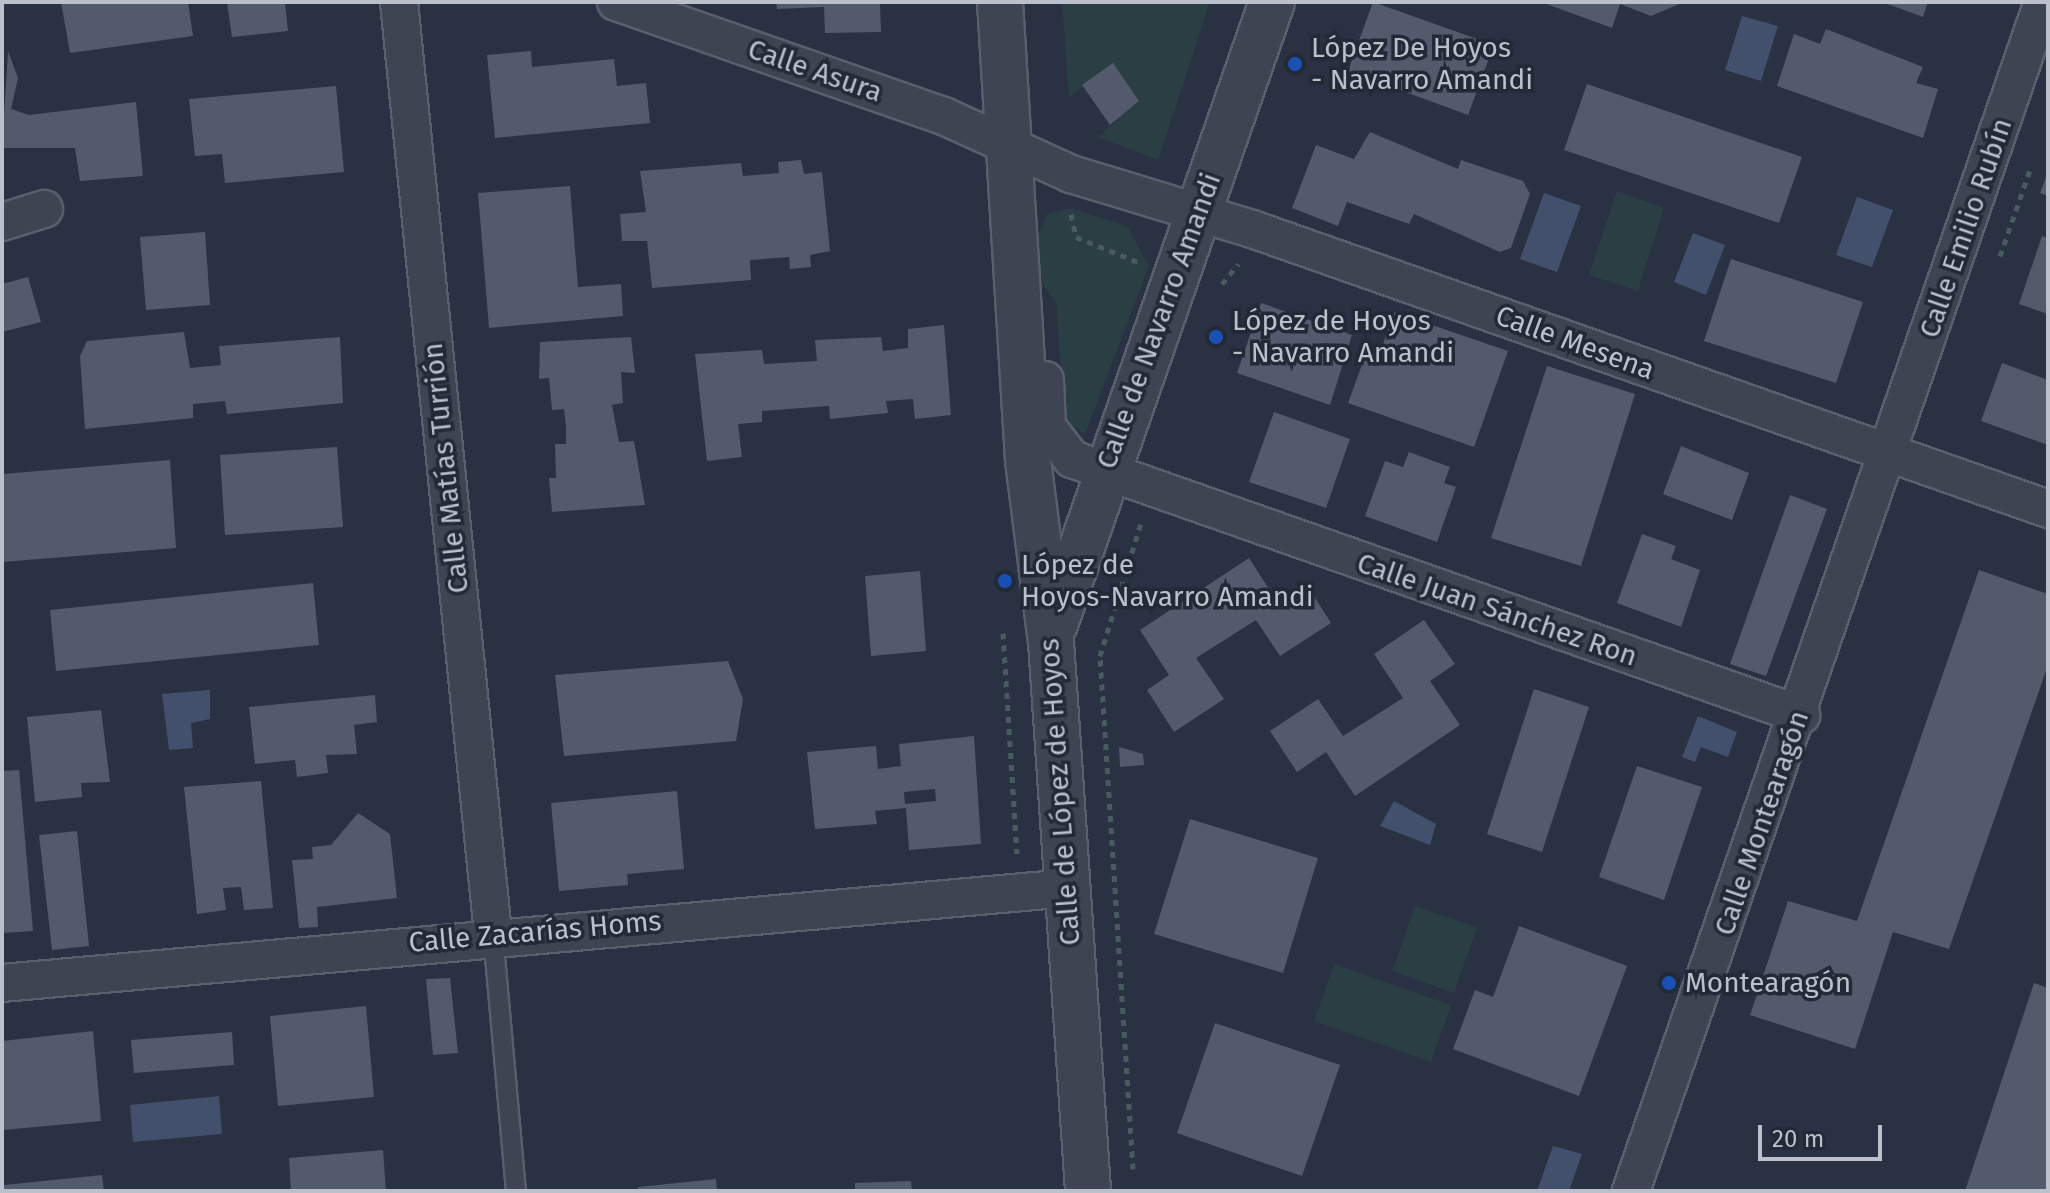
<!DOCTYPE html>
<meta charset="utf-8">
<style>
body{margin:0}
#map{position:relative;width:2050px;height:1193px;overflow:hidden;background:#293142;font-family:"Fira Sans",sans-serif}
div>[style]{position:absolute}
.green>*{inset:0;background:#2b3e43}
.water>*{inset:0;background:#43506b}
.building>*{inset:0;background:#535a6c}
.path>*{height:5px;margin-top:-2.5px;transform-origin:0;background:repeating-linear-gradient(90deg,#4a5b5f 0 6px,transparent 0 12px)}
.roads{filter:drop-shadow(2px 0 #595f6c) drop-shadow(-2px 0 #595f6c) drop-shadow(0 2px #595f6c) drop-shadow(0 -2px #595f6c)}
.service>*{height:18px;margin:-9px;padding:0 9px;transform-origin:9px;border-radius:9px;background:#3e4451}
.minor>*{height:36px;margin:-18px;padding:0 18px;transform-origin:18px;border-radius:18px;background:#3e4451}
.tertiary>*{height:44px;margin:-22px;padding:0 22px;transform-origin:22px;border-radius:22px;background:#3e4451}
.dots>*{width:22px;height:22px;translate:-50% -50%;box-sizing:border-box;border:4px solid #222937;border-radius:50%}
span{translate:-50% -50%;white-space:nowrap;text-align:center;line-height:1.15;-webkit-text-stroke:7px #222937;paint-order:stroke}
.poi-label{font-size:28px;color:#bbc0cb}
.left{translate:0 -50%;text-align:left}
.street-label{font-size:28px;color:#bbc0cb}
.frame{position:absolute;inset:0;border:4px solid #bbc0cb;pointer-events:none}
.scale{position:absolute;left:1758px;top:1125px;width:124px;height:36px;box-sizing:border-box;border:4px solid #bbc0cb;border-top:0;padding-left:10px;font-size:24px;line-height:28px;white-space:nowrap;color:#bbc0cb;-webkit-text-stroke:6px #222937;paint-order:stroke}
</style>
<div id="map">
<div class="green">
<i style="clip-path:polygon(1062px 2px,1210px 2px,1158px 160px,1098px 137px,1139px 101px,1113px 64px,1069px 97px)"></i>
<i style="clip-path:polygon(1617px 191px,1664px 208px,1638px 291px,1589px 275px)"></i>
<i style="clip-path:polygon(1070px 208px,1127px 226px,1149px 266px,1085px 434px,1065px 422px,1056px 302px,1038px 279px,1036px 241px,1047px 214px)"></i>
<i style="clip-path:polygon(1415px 906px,1477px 927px,1454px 993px,1392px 971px)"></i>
<i style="clip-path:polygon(1334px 964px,1451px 1005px,1431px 1062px,1314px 1021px)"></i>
</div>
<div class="water">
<i style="clip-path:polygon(1742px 16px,1778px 26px,1761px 81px,1725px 70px)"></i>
<i style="clip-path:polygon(1544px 193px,1581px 206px,1557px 272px,1520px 259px)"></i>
<i style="clip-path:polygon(1857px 197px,1893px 210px,1872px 267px,1836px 255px)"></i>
<i style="clip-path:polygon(1693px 233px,1725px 245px,1706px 295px,1674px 282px)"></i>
<i style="clip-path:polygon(210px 690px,210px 719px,191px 723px,193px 748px,169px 750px,162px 694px)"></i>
<i style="clip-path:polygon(1698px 716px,1737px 732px,1728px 757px,1701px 747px,1695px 762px,1682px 757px)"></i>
<i style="clip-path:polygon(1394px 801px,1436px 824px,1430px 845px,1380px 826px)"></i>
<i style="clip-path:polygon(219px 1096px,222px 1134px,133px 1142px,130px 1105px)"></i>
<i style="clip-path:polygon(1553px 1146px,1582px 1154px,1569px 1191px,1537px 1191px)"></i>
</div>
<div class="building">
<i style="clip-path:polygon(61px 2px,188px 2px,193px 36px,70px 53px)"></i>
<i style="clip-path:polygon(227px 2px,285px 2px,288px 31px,232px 37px)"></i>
<i style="clip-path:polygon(776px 2px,880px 2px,881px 32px,825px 33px,824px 7px,777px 9px)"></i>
<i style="clip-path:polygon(1373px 2px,1494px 45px,1468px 115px,1348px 71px)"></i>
<i style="clip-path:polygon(1541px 2px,1684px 2px,1651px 16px,1620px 4px,1612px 28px)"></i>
<i style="clip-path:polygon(1882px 2px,1928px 2px,1923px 17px)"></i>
<i style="clip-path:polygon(1826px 29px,1923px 67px,1916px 83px,1938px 89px,1923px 138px,1777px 86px,1794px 34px,1820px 44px)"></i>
<i style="clip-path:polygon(8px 51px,18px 78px,11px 109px,29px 115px,136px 102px,143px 176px,80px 181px,75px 148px,2px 148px)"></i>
<i style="clip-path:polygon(531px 51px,532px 67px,614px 59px,617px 86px,646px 83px,650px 123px,495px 138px,487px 55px)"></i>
<i style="clip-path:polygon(1113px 63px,1139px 101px,1110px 125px,1082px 85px)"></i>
<i style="clip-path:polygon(1587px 84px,1802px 157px,1779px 223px,1564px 150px)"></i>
<i style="clip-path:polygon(336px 86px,344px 172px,225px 183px,222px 154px,195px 156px,189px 99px)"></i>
<i style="clip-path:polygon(1370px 132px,1458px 169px,1461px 160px,1523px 181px,1530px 194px,1511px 248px,1500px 252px,1414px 214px,1409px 224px,1347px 202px,1338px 226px,1292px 208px,1316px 145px,1354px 159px)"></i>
<i style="clip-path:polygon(801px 160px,804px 174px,822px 172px,830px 251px,810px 255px,811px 267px,790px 269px,789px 257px,750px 260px,751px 280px,652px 288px,647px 241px,622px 241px,620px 214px,646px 212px,640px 171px,741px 163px,743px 176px,779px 173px,778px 162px)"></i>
<i style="clip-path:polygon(2048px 172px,2048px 196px,2040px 193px)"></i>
<i style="clip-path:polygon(570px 186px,578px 287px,621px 284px,623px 316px,489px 328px,478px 193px)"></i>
<i style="clip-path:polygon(205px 232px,210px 305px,146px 310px,140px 237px)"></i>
<i style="clip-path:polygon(2042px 236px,2048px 238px,2048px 314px,2019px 304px)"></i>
<i style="clip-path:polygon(1731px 259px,1863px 302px,1836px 383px,1704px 341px)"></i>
<i style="clip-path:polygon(28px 277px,41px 322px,2px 332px,2px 284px)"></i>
<i style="clip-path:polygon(1261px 303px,1352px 335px,1330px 405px,1237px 373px)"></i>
<i style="clip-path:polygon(1394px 312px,1508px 351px,1474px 447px,1348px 403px,1367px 351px,1379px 356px)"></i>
<i style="clip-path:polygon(944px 325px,951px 415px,915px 419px,913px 399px,886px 401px,888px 413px,830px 419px,829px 406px,762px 411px,762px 422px,738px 424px,742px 457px,707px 461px,695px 354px,762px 350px,764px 364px,817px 361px,815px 340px,881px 337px,883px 351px,908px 348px,908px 329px)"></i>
<i style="clip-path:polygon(184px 332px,190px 368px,221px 365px,219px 346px,340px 337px,343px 403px,227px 414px,225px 401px,193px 404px,193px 418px,85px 429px,80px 356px,87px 341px)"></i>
<i style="clip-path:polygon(631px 337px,635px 373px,621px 372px,623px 403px,612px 405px,619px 442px,634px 441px,645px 505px,552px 512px,549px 478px,556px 478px,555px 444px,566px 444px,566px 426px,564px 409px,552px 410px,549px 378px,539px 379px,540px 342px)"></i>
<i style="clip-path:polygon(2002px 363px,2048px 380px,2048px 445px,1981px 421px)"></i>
<i style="clip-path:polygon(1547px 366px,1635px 394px,1581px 566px,1491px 538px)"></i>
<i style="clip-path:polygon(1274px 412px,1350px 439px,1326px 508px,1249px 482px)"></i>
<i style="clip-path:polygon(1681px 446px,1749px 473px,1732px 520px,1663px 494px)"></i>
<i style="clip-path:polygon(337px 447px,343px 527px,225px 535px,220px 455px)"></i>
<i style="clip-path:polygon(1409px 452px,1450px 467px,1444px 483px,1456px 487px,1437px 542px,1365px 516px,1385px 461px,1403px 467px)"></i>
<i style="clip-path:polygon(170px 460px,176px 548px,2px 562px,2px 474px)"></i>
<i style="clip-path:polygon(1790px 495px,1827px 509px,1766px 676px,1730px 664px)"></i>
<i style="clip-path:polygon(1642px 534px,1676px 546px,1671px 559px,1700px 570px,1681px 627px,1617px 603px)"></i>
<i style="clip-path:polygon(1249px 558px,1276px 600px,1305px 582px,1331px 623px,1280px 656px,1256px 620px,1196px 658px,1224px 699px,1174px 732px,1147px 690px,1169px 675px,1140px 630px)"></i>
<i style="clip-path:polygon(1979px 570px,2048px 594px,2048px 665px,1949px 949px,1893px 932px,1855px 1049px,1750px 1015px,1788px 901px,1857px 921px)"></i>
<i style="clip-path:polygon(920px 571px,926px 651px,871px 656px,865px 576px)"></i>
<i style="clip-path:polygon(313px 583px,319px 645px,56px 671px,50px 610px)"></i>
<i style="clip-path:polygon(1424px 620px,1455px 664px,1430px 681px,1460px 725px,1355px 796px,1326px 752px,1297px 772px,1270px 731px,1318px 699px,1343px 736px,1403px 698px,1374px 654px)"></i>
<i style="clip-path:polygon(728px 661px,743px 699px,736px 741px,564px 756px,555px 675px)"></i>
<i style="clip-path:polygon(1534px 689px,1589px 707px,1542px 852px,1487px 834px)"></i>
<i style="clip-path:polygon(375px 695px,377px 722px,354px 725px,357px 754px,326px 755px,328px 773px,297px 777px,295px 760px,255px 764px,249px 707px)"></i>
<i style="clip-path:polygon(101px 710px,110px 782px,81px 783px,82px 797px,35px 802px,27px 717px)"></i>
<i style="clip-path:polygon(evenodd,974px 736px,981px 844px,909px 850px,906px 808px,875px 811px,877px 824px,815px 829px,807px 752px,876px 746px,878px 769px,901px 766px,899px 744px,974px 736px,935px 789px,936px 801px,905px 804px,904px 792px,935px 789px)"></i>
<i style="clip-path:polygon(1119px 747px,1143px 754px,1144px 765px,1120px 767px)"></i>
<i style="clip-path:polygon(1637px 766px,1702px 787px,1664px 900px,1599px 877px)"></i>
<i style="clip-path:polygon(19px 770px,33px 931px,2px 933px,2px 771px)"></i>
<i style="clip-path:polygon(261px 781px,273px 908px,244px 910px,241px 887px,223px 888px,226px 910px,197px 914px,184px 787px)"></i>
<i style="clip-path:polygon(677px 791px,684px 869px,627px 874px,628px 885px,559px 891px,551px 803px)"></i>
<i style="clip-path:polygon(358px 813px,390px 834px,397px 898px,317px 907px,318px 927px,299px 928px,292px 860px,313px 859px,312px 847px,331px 845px)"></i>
<i style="clip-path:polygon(1190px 819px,1318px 858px,1283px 973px,1154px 934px)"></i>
<i style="clip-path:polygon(77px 831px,89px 946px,52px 950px,39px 835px)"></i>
<i style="clip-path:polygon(1519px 926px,1627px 966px,1579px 1096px,1453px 1049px,1475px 990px,1493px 997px)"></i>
<i style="clip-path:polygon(450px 978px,458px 1053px,433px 1055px,426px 979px)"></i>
<i style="clip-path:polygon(2034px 983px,2048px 988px,2048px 1191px,1965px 1191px)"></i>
<i style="clip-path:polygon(366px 1006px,374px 1097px,278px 1106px,270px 1016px)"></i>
<i style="clip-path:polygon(1215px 1023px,1340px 1065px,1302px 1176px,1177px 1133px)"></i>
<i style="clip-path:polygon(93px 1031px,101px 1121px,3px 1130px,2px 1041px)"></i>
<i style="clip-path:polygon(232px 1032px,234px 1065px,134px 1073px,131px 1040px)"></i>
<i style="clip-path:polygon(383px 1150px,386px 1191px,291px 1191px,289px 1158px)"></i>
<i style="clip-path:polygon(102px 1175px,104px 1191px,4px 1191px,4px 1185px)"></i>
<i style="clip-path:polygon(716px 1179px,717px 1191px,638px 1191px,638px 1187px)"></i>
<i style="clip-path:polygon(911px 1181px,912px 1191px,855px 1191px,855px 1183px)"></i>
</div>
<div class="path">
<i style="left:1071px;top:214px;width:24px;rotate:78deg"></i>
<i style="left:1076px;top:237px;width:67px;rotate:22deg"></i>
<i style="left:2000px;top:256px;width:94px;rotate:-70.8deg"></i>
<i style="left:1222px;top:284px;width:26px;rotate:-51deg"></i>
<i style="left:1003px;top:633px;width:221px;rotate:86.4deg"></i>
<i style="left:1133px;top:1169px;width:514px;rotate:-93.68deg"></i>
<i style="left:1100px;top:656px;width:139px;rotate:-72.9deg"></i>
</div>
<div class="roads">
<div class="service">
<i style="left:493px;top:934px;width:258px;rotate:84.9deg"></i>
</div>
<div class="minor">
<i style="left:399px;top:2px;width:937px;rotate:84.24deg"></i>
<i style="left:616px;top:2px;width:347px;rotate:19.2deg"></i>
<i style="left:944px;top:116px;width:140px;rotate:24.5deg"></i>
<i style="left:1071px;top:174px;width:192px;rotate:16.9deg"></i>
<i style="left:1255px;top:230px;width:841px;rotate:19.38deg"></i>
<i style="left:2px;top:222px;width:44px;rotate:-17.2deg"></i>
<i style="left:1045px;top:380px;width:47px;rotate:87.6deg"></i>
<i style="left:1047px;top:427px;width:41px;rotate:52deg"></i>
<i style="left:1072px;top:459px;width:773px;rotate:19.35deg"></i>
<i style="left:2px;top:983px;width:1071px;rotate:-5.09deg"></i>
<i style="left:1631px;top:1191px;width:1258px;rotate:-70.89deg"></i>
</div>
<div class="tertiary">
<i style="left:1000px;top:2px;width:459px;rotate:86.5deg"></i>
<i style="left:1028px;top:460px;width:183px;rotate:82.8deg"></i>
<i style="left:1051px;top:642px;width:550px;rotate:86.14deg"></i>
<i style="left:1055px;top:624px;width:659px;rotate:-70.77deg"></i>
</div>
</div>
<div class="dots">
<i style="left:1295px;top:64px;background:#1a4fb4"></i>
<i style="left:1216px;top:337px;background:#1a4fb4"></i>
<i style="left:1005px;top:581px;background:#1a4fb4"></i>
<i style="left:1669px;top:983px;background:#1a4fb4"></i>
</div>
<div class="poi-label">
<span class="left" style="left:1311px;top:64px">López De Hoyos<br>- Navarro Amandi</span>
<span class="left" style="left:1232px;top:337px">López de Hoyos<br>- Navarro Amandi</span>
<span class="left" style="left:1021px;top:581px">López de<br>Hoyos-Navarro Amandi</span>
<span class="left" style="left:1685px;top:983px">Montearagón</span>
</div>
<div class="street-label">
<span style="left:815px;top:71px;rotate:19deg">Calle Asura</span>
<span style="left:1966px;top:228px;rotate:-71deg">Calle Emilio Rubín</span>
<span style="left:1159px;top:321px;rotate:-70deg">Calle de Navarro Amandi</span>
<span style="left:1575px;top:343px;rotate:20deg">Calle Mesena</span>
<span style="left:446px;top:468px;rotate:-96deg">Calle Matías Turrión</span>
<span style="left:1497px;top:610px;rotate:19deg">Calle Juan Sánchez Ron</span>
<span style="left:1060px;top:792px;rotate:-94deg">Calle de López de Hoyos</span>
<span style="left:1762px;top:823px;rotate:-71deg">Calle Montearagón</span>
<span style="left:535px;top:932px;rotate:-5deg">Calle Zacarías Homs</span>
</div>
<div class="frame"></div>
<div class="scale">20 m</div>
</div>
